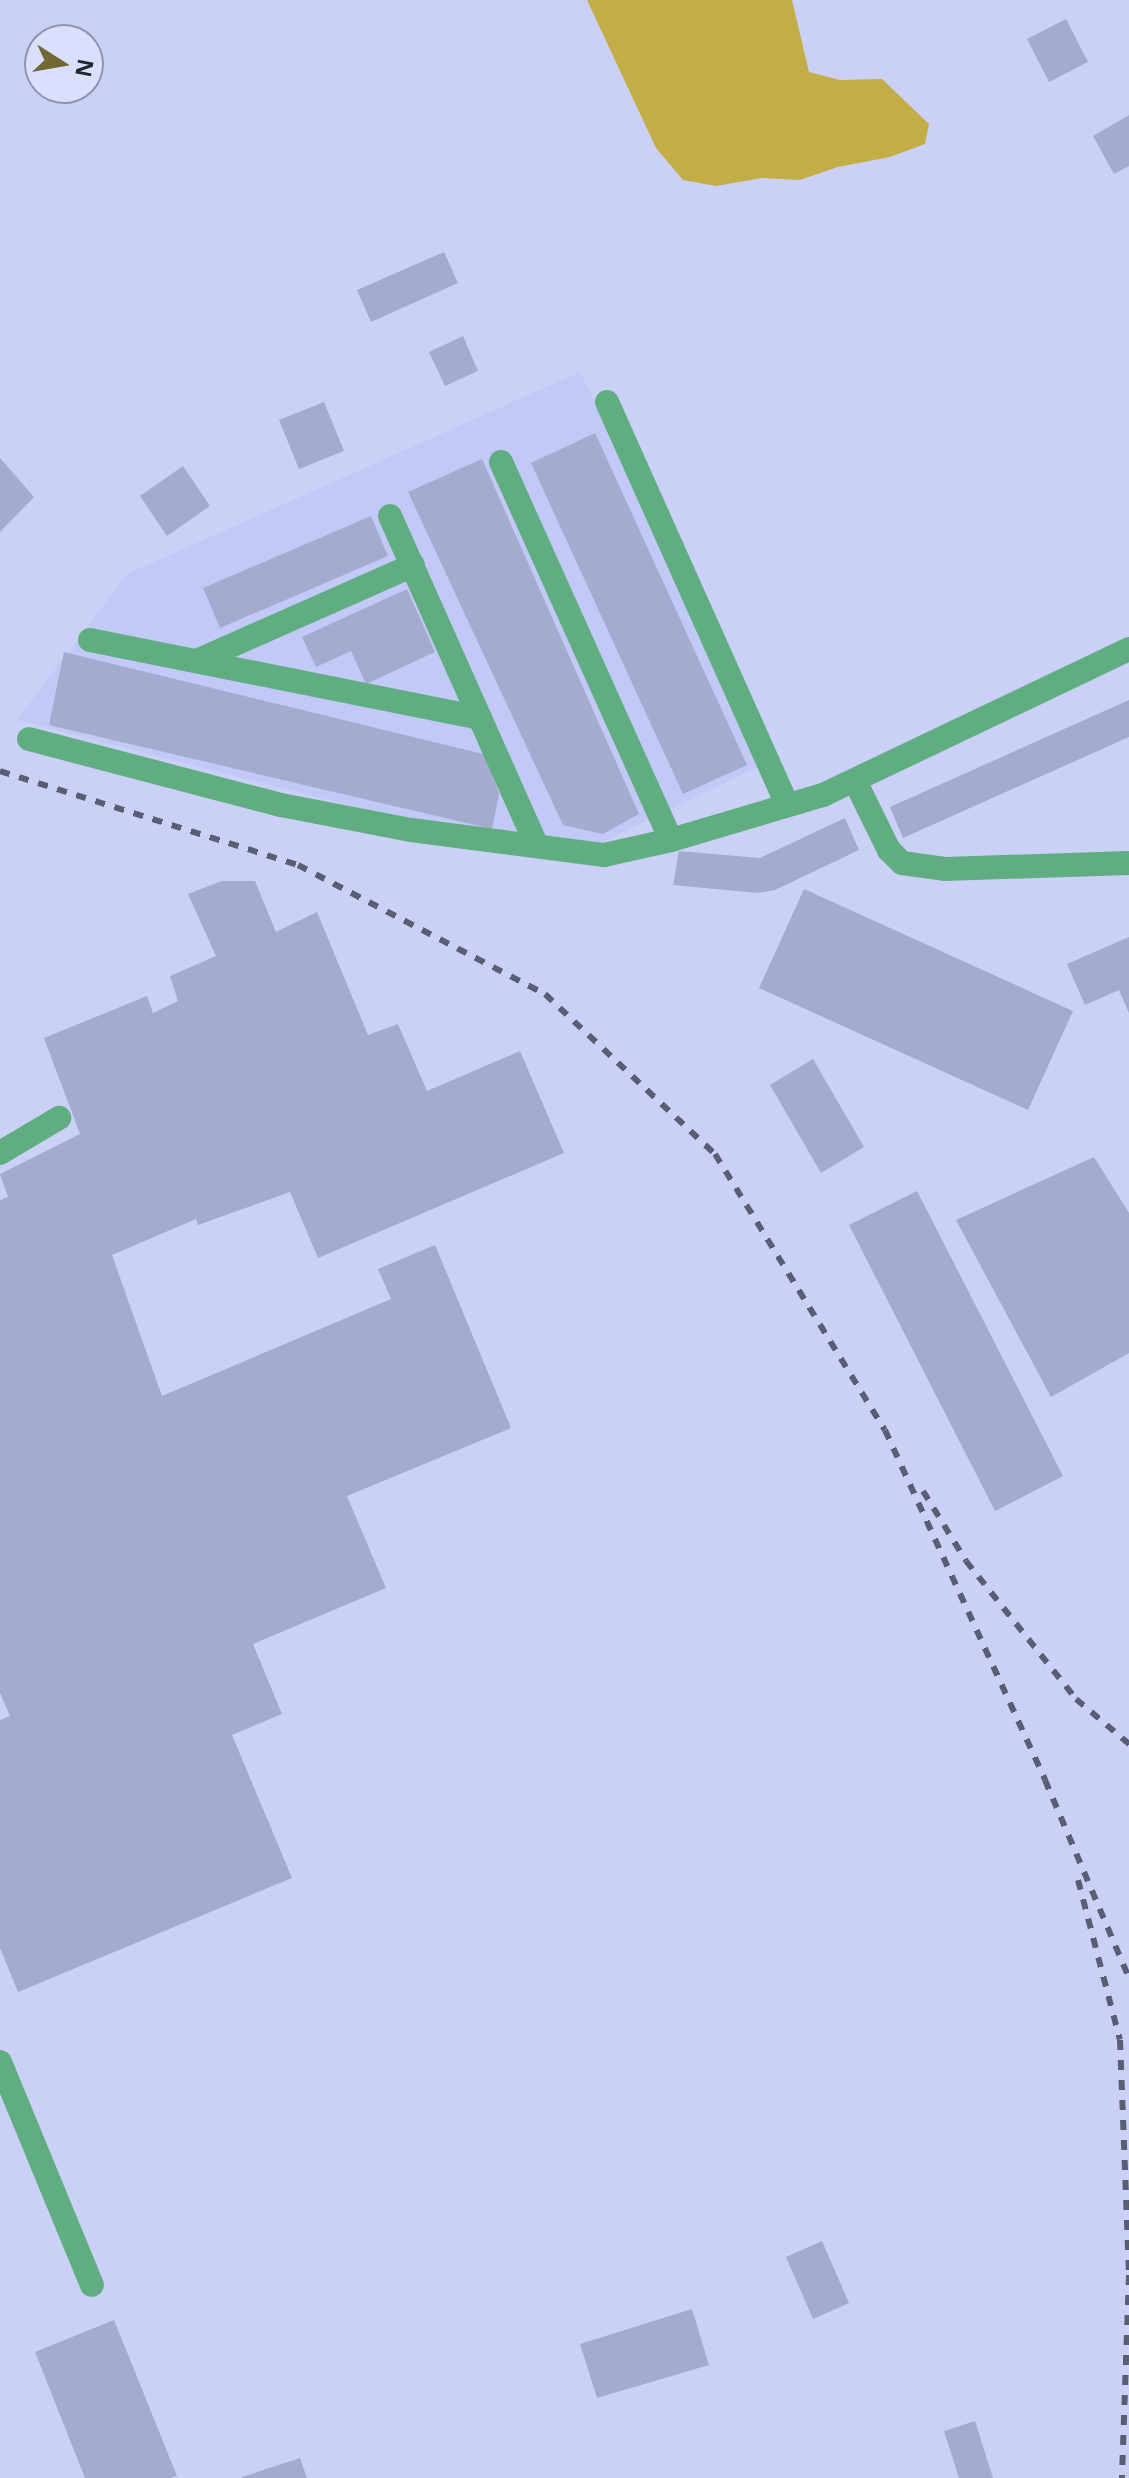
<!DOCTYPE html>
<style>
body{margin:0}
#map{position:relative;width:1129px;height:2478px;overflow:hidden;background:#cbd1f6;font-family:"Open Sans",sans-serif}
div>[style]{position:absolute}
.built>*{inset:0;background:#c2c9f6}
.green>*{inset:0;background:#c2ad46}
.building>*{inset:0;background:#a5abcf}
.minor>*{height:24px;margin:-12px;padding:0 12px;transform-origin:12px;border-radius:12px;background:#60ad82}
.rail>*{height:6px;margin-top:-3px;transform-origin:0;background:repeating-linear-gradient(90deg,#5a5e73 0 10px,transparent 0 20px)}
span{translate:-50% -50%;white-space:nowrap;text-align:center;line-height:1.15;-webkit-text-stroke:6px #d9dffd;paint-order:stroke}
.north{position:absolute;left:24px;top:24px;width:80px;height:80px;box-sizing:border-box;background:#d9dffd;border:2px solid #9094ac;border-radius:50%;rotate:101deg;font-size:22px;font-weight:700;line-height:32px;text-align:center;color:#222432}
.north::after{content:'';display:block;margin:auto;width:28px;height:36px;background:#726834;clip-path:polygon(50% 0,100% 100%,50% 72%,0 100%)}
</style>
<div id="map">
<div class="built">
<i style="clip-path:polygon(580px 372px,771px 760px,565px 861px,17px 720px,127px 574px)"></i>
</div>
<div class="green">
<i style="clip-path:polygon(587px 0,792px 0,809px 72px,840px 80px,882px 79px,929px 124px,925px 144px,890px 157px,838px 167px,800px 180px,762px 178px,716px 186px,683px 180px,656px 148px)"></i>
</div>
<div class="building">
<i style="clip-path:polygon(1066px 19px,1088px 62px,1049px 82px,1027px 39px)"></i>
<i style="clip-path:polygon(1129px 115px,1129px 166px,1114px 174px,1093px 136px)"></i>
<i style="clip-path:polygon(444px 252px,458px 283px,371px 322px,357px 290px)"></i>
<i style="clip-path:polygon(463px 336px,478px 371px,445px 386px,429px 352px)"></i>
<i style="clip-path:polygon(324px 402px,344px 451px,299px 469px,279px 420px)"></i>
<i style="clip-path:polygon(595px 433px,747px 765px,683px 794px,531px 463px)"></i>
<i style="clip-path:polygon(0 458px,34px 497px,0 532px)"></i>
<i style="clip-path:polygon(482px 459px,639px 814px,603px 834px,563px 825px,408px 492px)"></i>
<i style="clip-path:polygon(183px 466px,210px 506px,167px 536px,140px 496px)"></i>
<i style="clip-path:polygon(371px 516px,388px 556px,220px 628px,203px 588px)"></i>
<i style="clip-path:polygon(407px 589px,435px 652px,366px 684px,351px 651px,316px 667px,302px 637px)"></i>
<i style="clip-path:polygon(64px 652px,487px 755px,499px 794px,492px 829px,49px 725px)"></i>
<i style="clip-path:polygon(1129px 700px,1129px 737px,903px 838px,890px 807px)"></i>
<i style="clip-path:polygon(845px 818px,859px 850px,775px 890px,757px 893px,673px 885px,679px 851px,760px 858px)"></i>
<i style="clip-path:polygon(222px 881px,255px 881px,276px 932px,317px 912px,368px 1035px,398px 1024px,427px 1091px,520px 1051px,564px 1153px,318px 1258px,290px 1192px,198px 1225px,196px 1219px,112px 1255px,162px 1396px,391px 1299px,378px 1269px,435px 1245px,511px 1428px,347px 1496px,386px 1588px,253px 1644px,282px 1714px,232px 1735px,292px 1878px,18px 1992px,0 1948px,0 1720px,10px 1716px,0 1693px,0 1200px,8px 1197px,0 1174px,80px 1134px,44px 1038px,147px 996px,153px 1013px,178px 1001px,170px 976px,216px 956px,188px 894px)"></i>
<i style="clip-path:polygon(804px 889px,1073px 1011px,1028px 1110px,759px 988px)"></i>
<i style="clip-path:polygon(1129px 937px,1129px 1013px,1119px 990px,1085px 1005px,1067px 964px)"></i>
<i style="clip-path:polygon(813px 1059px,864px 1147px,821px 1173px,770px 1085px)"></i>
<i style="clip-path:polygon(1094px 1157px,1129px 1213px,1129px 1353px,1051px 1397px,956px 1220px)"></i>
<i style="clip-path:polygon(917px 1191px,1063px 1476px,995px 1511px,849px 1225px)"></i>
<i style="clip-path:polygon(822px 2241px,849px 2303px,813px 2319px,786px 2257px)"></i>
<i style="clip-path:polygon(692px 2309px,709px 2365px,597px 2398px,580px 2344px)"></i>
<i style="clip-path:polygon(114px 2320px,177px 2476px,171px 2478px,85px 2478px,35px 2352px)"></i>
<i style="clip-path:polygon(975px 2421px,993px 2478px,959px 2478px,944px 2431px)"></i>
<i style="clip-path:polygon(300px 2458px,307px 2478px,242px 2478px,242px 2477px)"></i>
</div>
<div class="minor">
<i style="left:607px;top:402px;width:441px;rotate:65.9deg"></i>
<i style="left:501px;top:462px;width:414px;rotate:65.8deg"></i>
<i style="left:390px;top:516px;width:361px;rotate:66deg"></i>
<i style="left:90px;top:640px;width:398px;rotate:11.3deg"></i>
<i style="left:199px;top:660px;width:234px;rotate:-23.9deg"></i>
<i style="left:29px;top:739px;width:260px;rotate:14.7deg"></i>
<i style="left:281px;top:805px;width:132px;rotate:10.9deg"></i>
<i style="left:411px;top:830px;width:195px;rotate:7.4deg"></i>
<i style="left:604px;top:855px;width:69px;rotate:-12.6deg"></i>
<i style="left:671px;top:840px;width:159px;rotate:-16.5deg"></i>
<i style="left:823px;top:795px;width:339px;rotate:-25.5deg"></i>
<i style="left:855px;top:781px;width:77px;rotate:63.8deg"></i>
<i style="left:889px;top:850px;width:18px;rotate:45deg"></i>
<i style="left:902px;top:863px;width:43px;rotate:7.9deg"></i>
<i style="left:945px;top:869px;width:184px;rotate:-1.9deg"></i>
<i style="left:0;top:1153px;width:69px;rotate:-30.7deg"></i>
<i style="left:0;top:2062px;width:241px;rotate:67.6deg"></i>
</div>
<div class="rail">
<i style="left:0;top:771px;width:312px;rotate:17.5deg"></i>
<i style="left:298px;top:865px;width:279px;rotate:27.6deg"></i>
<i style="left:545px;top:994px;width:233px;rotate:43.3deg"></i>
<i style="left:715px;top:1154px;width:324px;rotate:58.4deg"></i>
<i style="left:885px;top:1430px;width:385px;rotate:65.4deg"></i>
<i style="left:1045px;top:1780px;width:215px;rotate:67deg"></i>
<i style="left:923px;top:1491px;width:82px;rotate:58.4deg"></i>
<i style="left:966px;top:1561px;width:176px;rotate:51.4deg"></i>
<i style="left:1076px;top:1699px;width:70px;rotate:40.3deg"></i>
<i style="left:1078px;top:1880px;width:165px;rotate:75.3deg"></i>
<i style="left:1120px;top:2040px;width:235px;rotate:87.8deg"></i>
<i style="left:1129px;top:2275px;width:203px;rotate:92deg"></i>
</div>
<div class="north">N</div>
</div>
